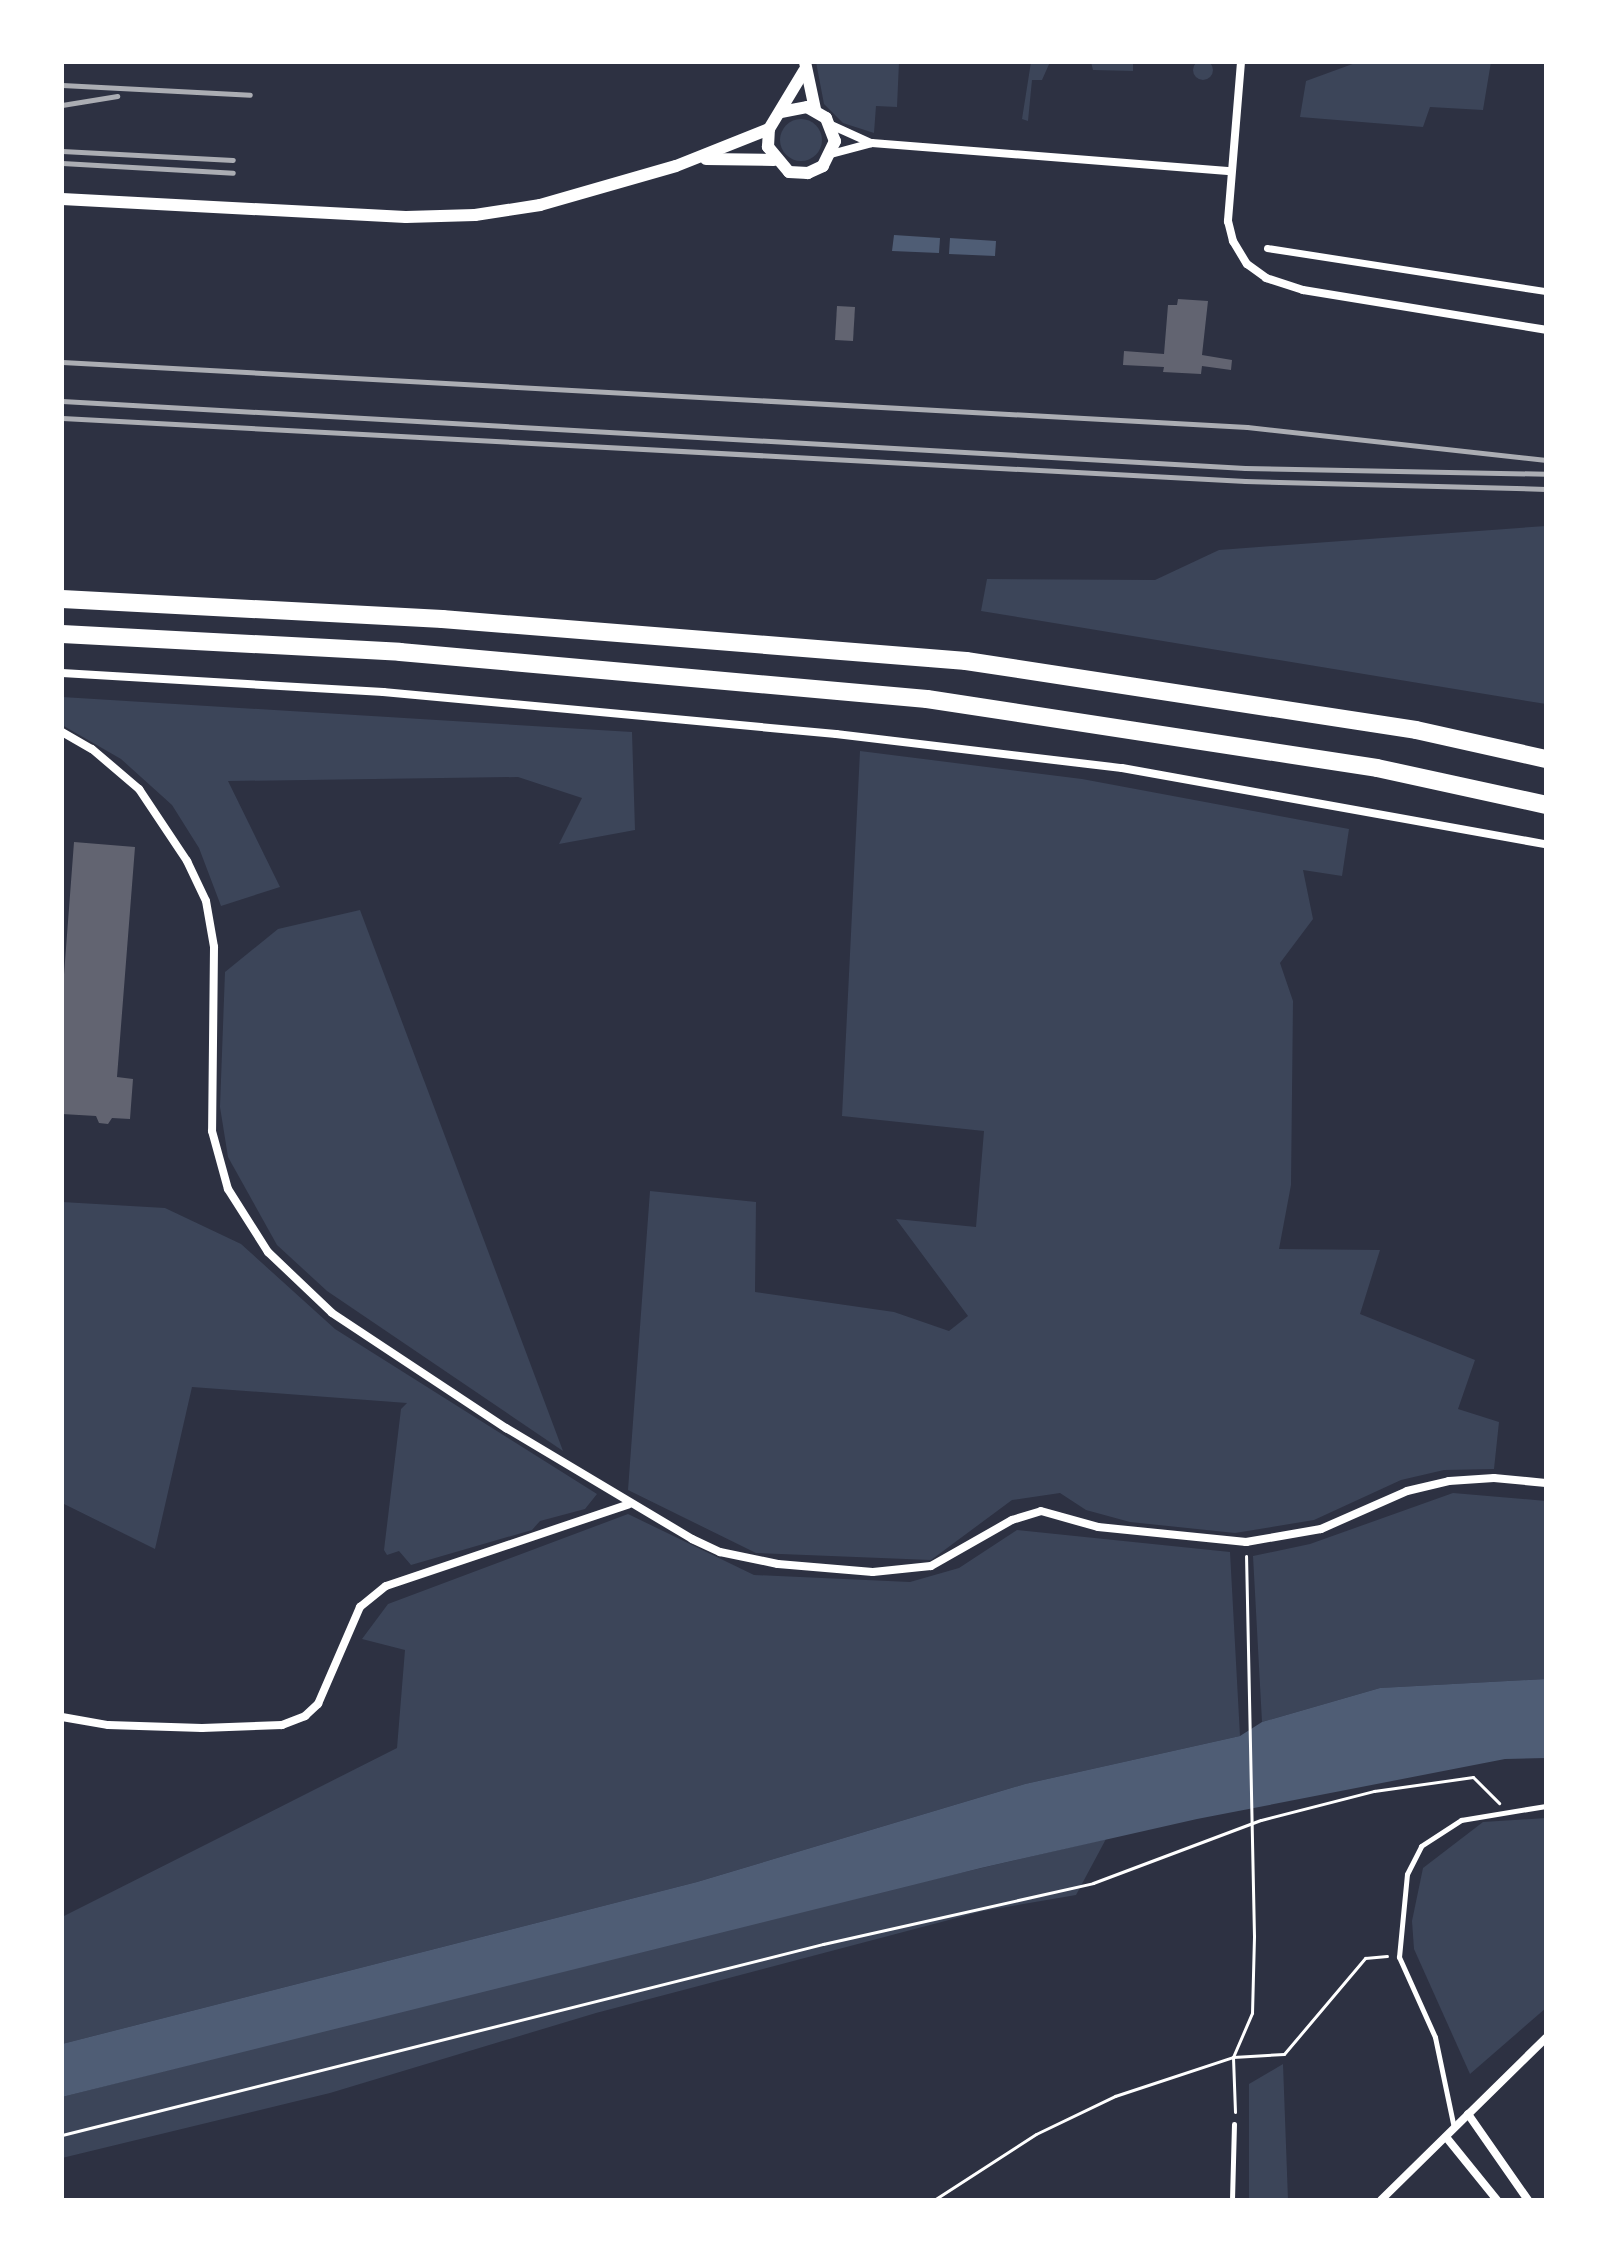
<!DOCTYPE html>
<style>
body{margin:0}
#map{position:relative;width:1608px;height:2262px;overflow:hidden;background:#2d3142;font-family:"PT Sans Narrow",sans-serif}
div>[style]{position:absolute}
.green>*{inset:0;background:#3c4559}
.round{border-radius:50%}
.water>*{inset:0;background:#4f5d75}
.building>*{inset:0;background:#626471}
.path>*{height:3px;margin:-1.5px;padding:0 1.5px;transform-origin:1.5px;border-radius:1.5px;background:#fff}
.service>*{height:5px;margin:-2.5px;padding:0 2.5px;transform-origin:2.5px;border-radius:2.5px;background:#fff}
.pedestrian>*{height:7px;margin:-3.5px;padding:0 3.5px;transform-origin:3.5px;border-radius:3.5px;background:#fff}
.minor>*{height:8px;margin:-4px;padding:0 4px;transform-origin:4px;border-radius:4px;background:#fff}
.tertiary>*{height:12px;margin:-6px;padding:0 6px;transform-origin:6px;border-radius:6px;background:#fff}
.motorway>*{height:18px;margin:-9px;padding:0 9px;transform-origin:9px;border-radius:9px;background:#fff}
.rail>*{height:5px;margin:-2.5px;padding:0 2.5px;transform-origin:2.5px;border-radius:2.5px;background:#abadb3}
span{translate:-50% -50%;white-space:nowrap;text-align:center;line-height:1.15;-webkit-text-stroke:8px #fff;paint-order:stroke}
.frame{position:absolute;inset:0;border:64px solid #fff;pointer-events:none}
</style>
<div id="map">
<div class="green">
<i class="round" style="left:1193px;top:60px;width:20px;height:20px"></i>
<i style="clip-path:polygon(816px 62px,899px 62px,897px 107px,876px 106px,874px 133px,843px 123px,824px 104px)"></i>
<i style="clip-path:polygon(1031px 62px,1050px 62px,1042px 80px,1032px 80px,1028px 121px,1022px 119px)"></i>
<i style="clip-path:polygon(1091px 62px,1133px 62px,1133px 71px,1093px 70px)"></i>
<i style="clip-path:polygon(1358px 62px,1491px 62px,1483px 110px,1430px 107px,1423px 127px,1300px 117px,1306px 81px)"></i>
<i class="round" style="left:780px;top:119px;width:42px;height:42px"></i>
<i style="clip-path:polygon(1546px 526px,1546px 704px,981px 611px,987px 579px,1155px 580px,1219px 550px)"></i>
<i style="clip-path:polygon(62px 697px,632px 732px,635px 830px,559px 844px,582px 798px,518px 777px,228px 781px,280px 887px,221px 906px,199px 848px,172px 805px,121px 759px,62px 725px)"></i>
<i style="clip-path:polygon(860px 751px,1082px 779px,1349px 829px,1342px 876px,1303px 870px,1313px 919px,1280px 963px,1293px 1001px,1291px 1185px,1279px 1249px,1380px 1250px,1360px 1314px,1475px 1360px,1458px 1409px,1499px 1422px,1494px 1469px,1444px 1470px,1401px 1480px,1314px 1520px,1235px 1533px,1130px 1522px,1086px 1510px,1060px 1493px,1012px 1500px,931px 1560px,756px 1553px,628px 1490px,650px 1191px,756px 1202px,755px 1292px,894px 1312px,949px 1331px,968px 1316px,896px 1219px,976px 1227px,984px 1131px,842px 1116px)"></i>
<i style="clip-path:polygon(360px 910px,443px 1131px,563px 1451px,327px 1291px,277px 1245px,228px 1157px,220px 1107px,225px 972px,278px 929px)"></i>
<i style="clip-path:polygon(62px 1202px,165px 1208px,241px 1244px,335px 1329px,597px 1494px,585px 1509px,540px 1521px,532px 1530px,411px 1565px,399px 1551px,387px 1555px,384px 1550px,401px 1409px,407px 1403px,192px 1387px,155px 1549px,62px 1503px)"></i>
<i style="clip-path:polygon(1453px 1493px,1546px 1501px,1546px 1679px,1380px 1688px,1262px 1722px,1253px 1556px,1310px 1544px)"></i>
<i style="clip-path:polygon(628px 1514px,754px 1575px,910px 1582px,959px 1568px,1017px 1530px,1230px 1552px,1240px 1736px,1025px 1784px,697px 1882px,62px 2044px,62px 1917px,397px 1748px,405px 1650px,362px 1639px,388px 1604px)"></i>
<i style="clip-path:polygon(1546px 1818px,1546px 2008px,1470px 2074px,1414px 1949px,1412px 1921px,1423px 1868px,1483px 1822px)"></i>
<i style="clip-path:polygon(1106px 1839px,1076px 1895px,983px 1911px,596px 2013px,330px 2093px,62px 2158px,62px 2097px,772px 1917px)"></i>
<i style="clip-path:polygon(1283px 2064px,1288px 2200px,1249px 2200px,1249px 2084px)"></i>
</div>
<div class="water">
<i style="clip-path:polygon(894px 235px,940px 238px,939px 253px,892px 251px)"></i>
<i style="clip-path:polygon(950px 238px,996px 241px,995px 256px,949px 254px)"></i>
<i style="clip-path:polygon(1546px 1679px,1546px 1758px,1505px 1759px,1197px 1819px,981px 1868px,62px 2097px,62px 2044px,697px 1882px,1025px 1784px,1240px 1736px,1262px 1722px,1380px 1688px)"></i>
</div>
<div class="building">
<i style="clip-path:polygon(1178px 299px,1208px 301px,1202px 355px,1232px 360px,1231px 370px,1202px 366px,1201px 374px,1163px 372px,1164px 367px,1123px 365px,1124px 351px,1164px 354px,1168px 305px,1177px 305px)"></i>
<i style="clip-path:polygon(837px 306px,855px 307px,853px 341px,835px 340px)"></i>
<i style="clip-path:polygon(74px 842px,135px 847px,117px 1077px,133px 1079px,130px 1119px,112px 1118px,108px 1124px,99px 1123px,96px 1116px,62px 1114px,62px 1001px)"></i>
</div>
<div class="path">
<i style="left:1235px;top:2112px;width:55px;rotate:-92.1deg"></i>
<i style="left:1233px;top:2057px;width:48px;rotate:-66.6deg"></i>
<i style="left:1252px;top:2013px;width:77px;rotate:-88.5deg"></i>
<i style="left:1254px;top:1936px;width:380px;rotate:-91.2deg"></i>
<i style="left:62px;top:2135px;width:785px;rotate:-14.09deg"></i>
<i style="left:823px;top:1944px;width:277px;rotate:-12.7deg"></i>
<i style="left:1093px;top:1883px;width:179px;rotate:-20.6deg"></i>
<i style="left:1261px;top:1820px;width:117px;rotate:-14.4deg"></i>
<i style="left:1374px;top:1791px;width:100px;rotate:-8deg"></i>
<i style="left:1473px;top:1777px;width:37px;rotate:45deg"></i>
<i style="left:934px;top:2200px;width:121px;rotate:-32.9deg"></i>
<i style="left:1036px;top:2134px;width:88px;rotate:-25.7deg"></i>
<i style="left:1115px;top:2096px;width:124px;rotate:-18.3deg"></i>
<i style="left:1233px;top:2057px;width:51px;rotate:-3.4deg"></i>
<i style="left:1284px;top:2054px;width:126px;rotate:-49.8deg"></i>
<i style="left:1365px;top:1958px;width:22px;rotate:-5deg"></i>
</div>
<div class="service">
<i style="left:1454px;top:2128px;width:93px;rotate:-101.8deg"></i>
<i style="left:1435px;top:2037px;width:88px;rotate:-114.2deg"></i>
<i style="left:1399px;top:1957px;width:83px;rotate:-84.5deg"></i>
<i style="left:1407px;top:1874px;width:31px;rotate:-63deg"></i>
<i style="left:1421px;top:1846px;width:48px;rotate:-33deg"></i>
<i style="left:1461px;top:1820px;width:86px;rotate:-9.4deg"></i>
<i style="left:1232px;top:2200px;width:76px;rotate:-88.5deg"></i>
</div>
<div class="pedestrian">
<i style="left:1267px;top:248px;width:282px;rotate:8.8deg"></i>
</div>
<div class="minor">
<i style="left:1241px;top:62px;width:160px;rotate:94.7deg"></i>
<i style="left:1228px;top:221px;width:21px;rotate:76deg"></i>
<i style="left:1233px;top:241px;width:27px;rotate:59deg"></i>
<i style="left:1247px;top:264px;width:24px;rotate:36deg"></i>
<i style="left:1266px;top:278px;width:39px;rotate:18deg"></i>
<i style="left:1303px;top:290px;width:246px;rotate:9.3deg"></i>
<i style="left:831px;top:125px;width:44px;rotate:24.2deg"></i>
<i style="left:831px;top:154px;width:42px;rotate:-15deg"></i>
<i style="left:872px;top:143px;width:360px;rotate:4.5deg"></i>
<i style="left:62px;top:673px;width:322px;rotate:3.4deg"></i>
<i style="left:383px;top:692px;width:455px;rotate:5.3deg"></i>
<i style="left:836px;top:734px;width:288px;rotate:6.8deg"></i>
<i style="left:1122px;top:768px;width:431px;rotate:10.2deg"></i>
<i style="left:62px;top:732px;width:34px;rotate:30deg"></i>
<i style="left:92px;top:749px;width:62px;rotate:40.4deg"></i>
<i style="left:139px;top:789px;width:87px;rotate:56.3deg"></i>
<i style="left:187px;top:861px;width:44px;rotate:64.6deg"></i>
<i style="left:206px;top:901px;width:47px;rotate:80.1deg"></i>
<i style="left:214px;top:947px;width:184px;rotate:90.6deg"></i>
<i style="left:212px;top:1131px;width:60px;rotate:74.6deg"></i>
<i style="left:228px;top:1189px;width:75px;rotate:57.6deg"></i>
<i style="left:268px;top:1252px;width:88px;rotate:43.6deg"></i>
<i style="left:332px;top:1313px;width:209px;rotate:33.5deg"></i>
<i style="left:506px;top:1428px;width:217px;rotate:30.8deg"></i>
<i style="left:692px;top:1539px;width:31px;rotate:25deg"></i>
<i style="left:720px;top:1552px;width:59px;rotate:11.7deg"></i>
<i style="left:778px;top:1564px;width:95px;rotate:4.8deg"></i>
<i style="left:873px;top:1572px;width:58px;rotate:-5.9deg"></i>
<i style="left:931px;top:1566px;width:93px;rotate:-29.6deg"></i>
<i style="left:1012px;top:1520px;width:30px;rotate:-17deg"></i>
<i style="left:1041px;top:1511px;width:59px;rotate:15.7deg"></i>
<i style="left:1098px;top:1527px;width:149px;rotate:5.8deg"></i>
<i style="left:1246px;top:1542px;width:76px;rotate:-9.8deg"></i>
<i style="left:1321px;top:1529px;width:94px;rotate:-23.8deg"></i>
<i style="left:1407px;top:1491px;width:43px;rotate:-13.4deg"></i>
<i style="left:1449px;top:1481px;width:45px;rotate:-3.8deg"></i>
<i style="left:1494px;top:1478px;width:52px;rotate:5.5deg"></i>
<i style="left:62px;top:1717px;width:47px;rotate:9.9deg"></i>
<i style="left:108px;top:1725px;width:94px;rotate:1.8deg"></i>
<i style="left:202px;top:1728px;width:80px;rotate:-2.1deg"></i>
<i style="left:282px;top:1725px;width:25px;rotate:-21deg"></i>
<i style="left:305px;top:1716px;width:18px;rotate:-43deg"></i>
<i style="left:318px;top:1704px;width:106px;rotate:-66.6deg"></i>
<i style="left:360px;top:1607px;width:33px;rotate:-39deg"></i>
<i style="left:386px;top:1586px;width:256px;rotate:-18.6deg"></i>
<i style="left:1468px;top:2114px;width:105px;rotate:55.1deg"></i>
<i style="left:1446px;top:2137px;width:81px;rotate:51deg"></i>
<i style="left:1381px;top:2200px;width:231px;rotate:-44.5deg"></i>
</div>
<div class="tertiary">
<i style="left:805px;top:62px;width:48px;rotate:78deg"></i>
<i style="left:781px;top:112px;width:26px;rotate:-11deg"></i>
<i style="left:807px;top:107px;width:22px;rotate:30deg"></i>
<i style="left:826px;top:118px;width:25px;rotate:69deg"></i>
<i style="left:835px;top:141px;width:28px;rotate:116deg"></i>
<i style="left:823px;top:166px;width:17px;rotate:155deg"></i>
<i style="left:808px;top:173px;width:19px;rotate:-177deg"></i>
<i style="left:789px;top:172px;width:33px;rotate:-130deg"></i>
<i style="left:768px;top:147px;width:18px;rotate:-87deg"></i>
<i style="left:769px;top:129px;width:68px;rotate:-58.9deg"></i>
<i style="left:706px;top:159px;width:68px;rotate:0.8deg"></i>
<i style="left:62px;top:199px;width:344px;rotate:3deg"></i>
<i style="left:406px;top:217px;width:69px;rotate:-1.7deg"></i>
<i style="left:475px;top:215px;width:66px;rotate:-8.7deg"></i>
<i style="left:540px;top:205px;width:141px;rotate:-16deg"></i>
<i style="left:676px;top:166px;width:100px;rotate:-21.7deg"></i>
</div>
<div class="motorway">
<i style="left:62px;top:599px;width:381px;rotate:3deg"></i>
<i style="left:442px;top:619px;width:526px;rotate:4.58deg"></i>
<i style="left:966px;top:661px;width:455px;rotate:8.7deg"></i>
<i style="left:1416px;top:730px;width:133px;rotate:12.6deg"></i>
<i style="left:62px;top:634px;width:338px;rotate:3deg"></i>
<i style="left:400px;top:652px;width:529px;rotate:5.1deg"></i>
<i style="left:927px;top:699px;width:455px;rotate:8.7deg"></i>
<i style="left:1377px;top:768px;width:173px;rotate:12.3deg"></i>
</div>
<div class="rail">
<i style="left:62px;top:85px;width:188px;rotate:3deg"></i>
<i style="left:62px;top:105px;width:56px;rotate:-9.3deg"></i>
<i style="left:62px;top:151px;width:171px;rotate:3deg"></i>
<i style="left:62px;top:163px;width:171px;rotate:3.3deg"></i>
<i style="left:62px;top:362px;width:1187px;rotate:3.14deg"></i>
<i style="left:1247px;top:427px;width:301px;rotate:6.3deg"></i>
<i style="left:62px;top:401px;width:1185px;rotate:3.24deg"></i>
<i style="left:1245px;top:468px;width:301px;rotate:1.1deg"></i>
<i style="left:62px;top:418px;width:1185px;rotate:3.05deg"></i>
<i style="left:1245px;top:481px;width:301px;rotate:1.5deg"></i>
</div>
<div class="frame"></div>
</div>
